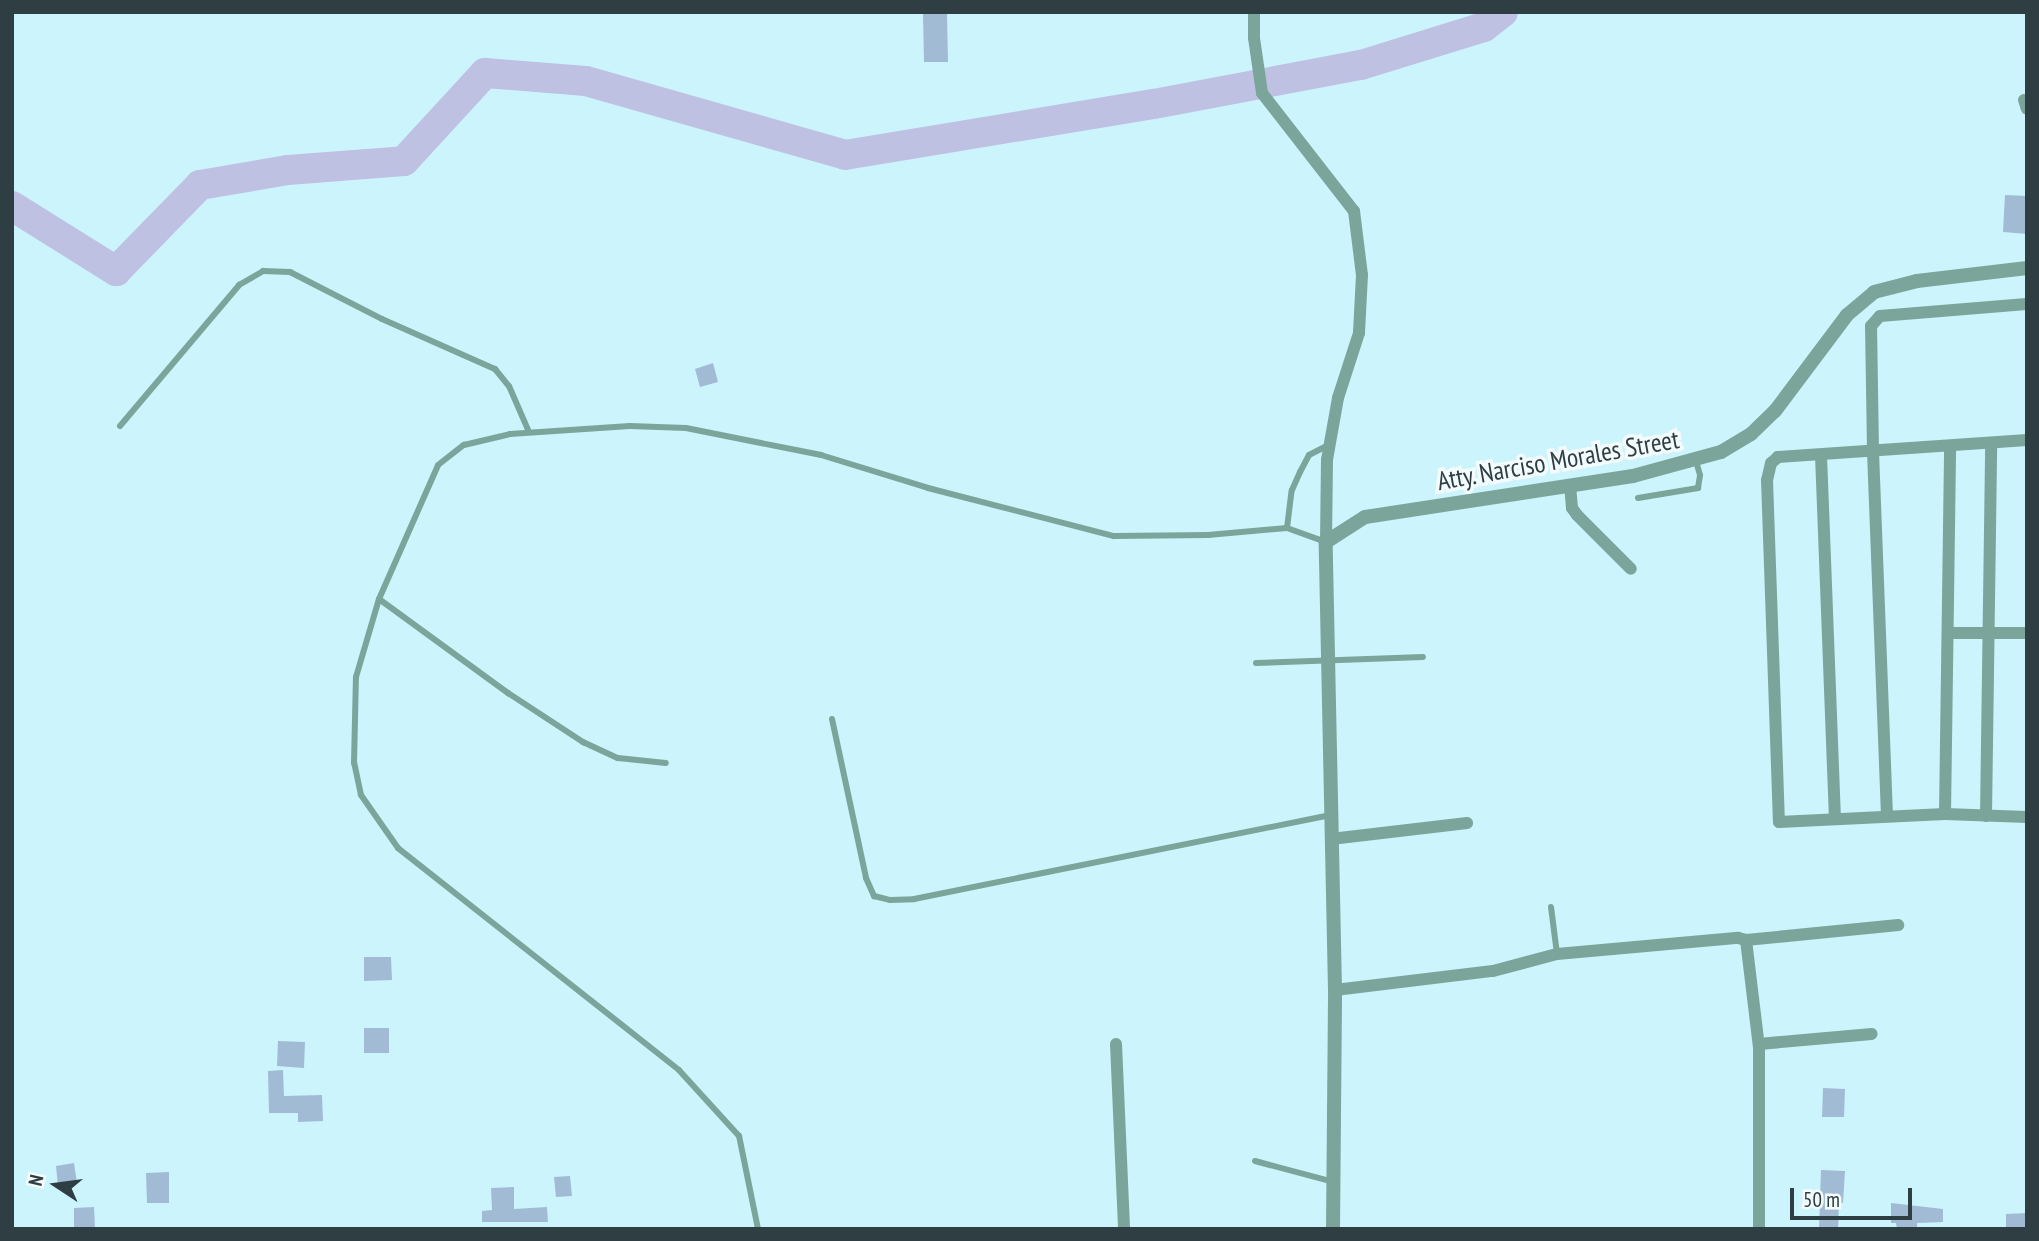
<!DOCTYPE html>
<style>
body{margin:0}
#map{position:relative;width:2039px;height:1241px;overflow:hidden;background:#ccf4fd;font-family:"PT Sans Narrow",sans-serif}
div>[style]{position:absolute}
.river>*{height:30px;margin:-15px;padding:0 15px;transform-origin:15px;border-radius:15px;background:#bfc1e3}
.building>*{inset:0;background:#a1bbd5}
.service>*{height:6px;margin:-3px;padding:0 3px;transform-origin:3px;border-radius:3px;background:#7ba59a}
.minor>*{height:12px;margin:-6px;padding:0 6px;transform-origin:6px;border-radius:6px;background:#7ba59a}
.tertiary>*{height:14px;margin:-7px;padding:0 7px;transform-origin:7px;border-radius:7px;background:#7ba59a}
span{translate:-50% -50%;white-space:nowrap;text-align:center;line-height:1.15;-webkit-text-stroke:7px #f3fbfc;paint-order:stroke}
.street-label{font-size:26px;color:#2e3e42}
.frame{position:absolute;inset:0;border:14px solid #2e3e42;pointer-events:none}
.north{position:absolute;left:21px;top:1150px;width:70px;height:70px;-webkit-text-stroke:5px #f3fbfc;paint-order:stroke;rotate:283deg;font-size:19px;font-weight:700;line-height:28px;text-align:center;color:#2e3e42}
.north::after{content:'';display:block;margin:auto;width:24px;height:32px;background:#2e3e42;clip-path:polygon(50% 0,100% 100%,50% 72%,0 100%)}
.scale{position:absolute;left:1790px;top:1188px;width:122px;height:32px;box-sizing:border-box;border:4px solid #2e3e42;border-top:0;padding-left:9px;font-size:21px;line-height:24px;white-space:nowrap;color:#2e3e42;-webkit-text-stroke:5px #f3fbfc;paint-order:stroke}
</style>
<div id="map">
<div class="river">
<i style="left:12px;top:206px;width:123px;rotate:32deg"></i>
<i style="left:116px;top:271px;width:120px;rotate:-45.7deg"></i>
<i style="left:200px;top:185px;width:89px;rotate:-9.7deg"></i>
<i style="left:288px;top:170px;width:116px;rotate:-4.4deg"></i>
<i style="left:404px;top:161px;width:120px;rotate:-47.4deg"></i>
<i style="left:485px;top:73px;width:101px;rotate:4.5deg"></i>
<i style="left:586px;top:81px;width:269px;rotate:15.9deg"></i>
<i style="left:845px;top:155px;width:313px;rotate:-9.4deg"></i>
<i style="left:1154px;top:104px;width:211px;rotate:-10.7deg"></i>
<i style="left:1361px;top:65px;width:129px;rotate:-17.2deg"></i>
<i style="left:1484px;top:27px;width:24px;rotate:-38deg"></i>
</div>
<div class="building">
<i style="clip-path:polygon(923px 14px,947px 14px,948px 62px,924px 62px)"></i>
<i style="clip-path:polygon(2005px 195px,2027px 196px,2027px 234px,2003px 232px)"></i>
<i style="clip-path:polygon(713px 363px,718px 382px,700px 387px,695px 369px)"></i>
<i style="clip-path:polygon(364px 957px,391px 957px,392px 980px,364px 981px)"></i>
<i style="clip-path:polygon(364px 1028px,389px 1028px,389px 1053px,364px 1053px)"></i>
<i style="clip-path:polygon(278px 1041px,305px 1042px,304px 1068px,277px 1066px)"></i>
<i style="clip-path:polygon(283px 1070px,284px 1096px,322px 1095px,323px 1121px,298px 1122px,298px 1113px,269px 1113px,268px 1071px)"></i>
<i style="clip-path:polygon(1823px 1088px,1845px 1089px,1844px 1117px,1822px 1117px)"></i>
<i style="clip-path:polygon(74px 1163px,77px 1183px,58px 1186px,56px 1166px)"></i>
<i style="clip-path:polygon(1821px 1170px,1845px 1171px,1843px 1203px,1839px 1203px,1838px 1229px,1819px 1229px)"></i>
<i style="clip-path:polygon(169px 1172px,169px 1203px,147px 1203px,146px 1173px)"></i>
<i style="clip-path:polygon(570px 1176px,572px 1196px,556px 1197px,554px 1177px)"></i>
<i style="clip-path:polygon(514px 1187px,514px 1209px,547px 1207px,548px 1222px,482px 1222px,482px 1211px,492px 1210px,491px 1188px)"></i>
<i style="clip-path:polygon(1891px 1203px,1943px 1209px,1943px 1222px,1917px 1223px,1917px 1229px,1897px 1229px,1896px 1223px,1891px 1223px)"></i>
<i style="clip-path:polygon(94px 1207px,95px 1229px,74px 1229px,74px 1208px)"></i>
<i style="clip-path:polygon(2027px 1213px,2027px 1229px,2006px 1229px,2006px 1214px)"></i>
</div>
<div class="service">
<i style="left:120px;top:426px;width:185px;rotate:-49.8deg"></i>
<i style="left:239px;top:285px;width:28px;rotate:-30deg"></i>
<i style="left:263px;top:271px;width:27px;rotate:2deg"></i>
<i style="left:290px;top:272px;width:103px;rotate:27.1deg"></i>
<i style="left:382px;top:319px;width:124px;rotate:23.9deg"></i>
<i style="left:495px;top:369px;width:22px;rotate:51deg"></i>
<i style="left:509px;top:386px;width:50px;rotate:66.5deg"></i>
<i style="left:1638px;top:498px;width:61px;rotate:-9.5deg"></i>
<i style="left:1698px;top:488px;width:13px;rotate:-81deg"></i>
<i style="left:1700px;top:475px;width:15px;rotate:-106deg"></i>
<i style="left:1287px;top:528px;width:38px;rotate:-83deg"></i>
<i style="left:1292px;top:490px;width:20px;rotate:-66deg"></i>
<i style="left:1300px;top:472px;width:19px;rotate:-62deg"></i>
<i style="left:1309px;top:455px;width:22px;rotate:-27deg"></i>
<i style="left:379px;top:599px;width:160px;rotate:36.1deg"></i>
<i style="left:508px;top:693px;width:90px;rotate:33.2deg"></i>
<i style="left:583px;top:742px;width:38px;rotate:25deg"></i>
<i style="left:618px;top:758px;width:48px;rotate:5.9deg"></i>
<i style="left:1256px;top:663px;width:167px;rotate:-2.1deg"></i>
<i style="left:832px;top:719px;width:163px;rotate:77.9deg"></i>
<i style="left:866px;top:878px;width:20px;rotate:66deg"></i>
<i style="left:874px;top:896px;width:16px;rotate:14deg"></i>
<i style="left:890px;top:900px;width:24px;rotate:-2deg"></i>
<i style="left:914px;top:899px;width:425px;rotate:-11.4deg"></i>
<i style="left:1551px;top:907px;width:47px;rotate:82.7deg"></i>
<i style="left:1255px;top:1161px;width:82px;rotate:14.9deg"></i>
<i style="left:758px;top:1229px;width:95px;rotate:-101.5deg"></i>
<i style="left:739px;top:1136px;width:89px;rotate:-132.3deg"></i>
<i style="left:679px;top:1070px;width:358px;rotate:-141.7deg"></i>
<i style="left:398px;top:848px;width:65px;rotate:-124.9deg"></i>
<i style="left:361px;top:795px;width:33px;rotate:-102deg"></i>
<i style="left:354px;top:763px;width:86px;rotate:-88.7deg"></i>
<i style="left:356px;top:677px;width:81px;rotate:-73.6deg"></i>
<i style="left:379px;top:599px;width:146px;rotate:-66.2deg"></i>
<i style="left:438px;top:465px;width:33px;rotate:-38deg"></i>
<i style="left:464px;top:445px;width:47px;rotate:-13.4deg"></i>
<i style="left:510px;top:434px;width:120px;rotate:-3.8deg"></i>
<i style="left:630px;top:426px;width:56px;rotate:2deg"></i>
<i style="left:686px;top:428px;width:138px;rotate:11.3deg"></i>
<i style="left:821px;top:455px;width:112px;rotate:17.1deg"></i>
<i style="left:928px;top:488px;width:192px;rotate:14.5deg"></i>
<i style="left:1114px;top:536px;width:94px;rotate:-0.6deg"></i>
<i style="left:1208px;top:535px;width:79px;rotate:-5.1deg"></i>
<i style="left:1287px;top:528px;width:41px;rotate:19.7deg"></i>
</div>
<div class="minor">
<i style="left:1254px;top:12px;width:26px;rotate:90deg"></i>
<i style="left:1254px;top:38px;width:56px;rotate:81.7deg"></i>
<i style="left:1262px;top:93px;width:150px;rotate:52.1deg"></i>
<i style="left:1354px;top:211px;width:64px;rotate:82.9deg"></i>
<i style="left:1362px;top:275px;width:58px;rotate:93deg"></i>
<i style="left:1359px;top:333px;width:68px;rotate:107.9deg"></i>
<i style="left:1338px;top:398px;width:63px;rotate:100.1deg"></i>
<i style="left:1327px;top:460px;width:82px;rotate:90.7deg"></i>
<i style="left:2024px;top:100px;width:9px;rotate:72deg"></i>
<i style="left:2027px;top:440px;width:250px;rotate:176.1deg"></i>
<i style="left:1778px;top:457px;width:9px;rotate:139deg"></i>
<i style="left:1771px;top:463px;width:17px;rotate:103deg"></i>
<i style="left:1767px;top:480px;width:342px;rotate:88deg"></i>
<i style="left:1779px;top:822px;width:166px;rotate:-2.8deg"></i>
<i style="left:1945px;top:814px;width:82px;rotate:2.1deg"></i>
<i style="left:1821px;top:455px;width:364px;rotate:87.8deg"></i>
<i style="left:1570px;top:485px;width:23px;rotate:85deg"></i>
<i style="left:1572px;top:508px;width:9px;rotate:54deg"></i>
<i style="left:1577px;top:515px;width:76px;rotate:45deg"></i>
<i style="left:1948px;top:633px;width:79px"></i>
<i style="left:1945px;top:814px;width:368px;rotate:-89.2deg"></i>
<i style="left:1887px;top:816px;width:365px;rotate:-92.2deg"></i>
<i style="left:1873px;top:451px;width:125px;rotate:-90.9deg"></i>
<i style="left:1871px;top:326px;width:13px;rotate:-48deg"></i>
<i style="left:1880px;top:316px;width:147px;rotate:-4.7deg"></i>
<i style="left:1986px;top:816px;width:373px;rotate:-89.2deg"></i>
<i style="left:1331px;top:839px;width:137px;rotate:-6.7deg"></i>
<i style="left:1746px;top:940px;width:153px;rotate:-5.6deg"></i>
<i style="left:1335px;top:990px;width:159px;rotate:-6.9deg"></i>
<i style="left:1493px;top:971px;width:66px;rotate:-14.9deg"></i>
<i style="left:1557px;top:954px;width:182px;rotate:-5.1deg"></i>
<i style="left:1738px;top:938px;width:8px;rotate:14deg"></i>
<i style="left:1746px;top:940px;width:109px;rotate:83.1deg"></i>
<i style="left:1759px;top:1048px;width:181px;rotate:90deg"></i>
<i style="left:1116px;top:1044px;width:185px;rotate:87.5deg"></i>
<i style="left:1759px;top:1044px;width:113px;rotate:-5.1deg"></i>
</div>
<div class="tertiary">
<i style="left:1333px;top:1229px;width:239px;rotate:-89.5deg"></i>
<i style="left:1335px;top:990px;width:448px;rotate:-91.2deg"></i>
<i style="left:1326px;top:542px;width:46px;rotate:-32.7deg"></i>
<i style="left:1365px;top:517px;width:271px;rotate:-8.7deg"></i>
<i style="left:1633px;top:476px;width:91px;rotate:-15.3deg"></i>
<i style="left:1721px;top:452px;width:35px;rotate:-31deg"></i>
<i style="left:1751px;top:434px;width:33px;rotate:-44deg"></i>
<i style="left:1775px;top:411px;width:120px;rotate:-53.1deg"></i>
<i style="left:1847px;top:315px;width:35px;rotate:-40deg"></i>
<i style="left:1874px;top:292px;width:44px;rotate:-14.3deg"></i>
<i style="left:1917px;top:281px;width:111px;rotate:-6.7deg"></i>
</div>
<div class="street-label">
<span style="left:1558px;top:460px;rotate:-10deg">Atty. Narciso Morales Street</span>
</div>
<div class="frame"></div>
<div class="north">N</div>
<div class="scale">50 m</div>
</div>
